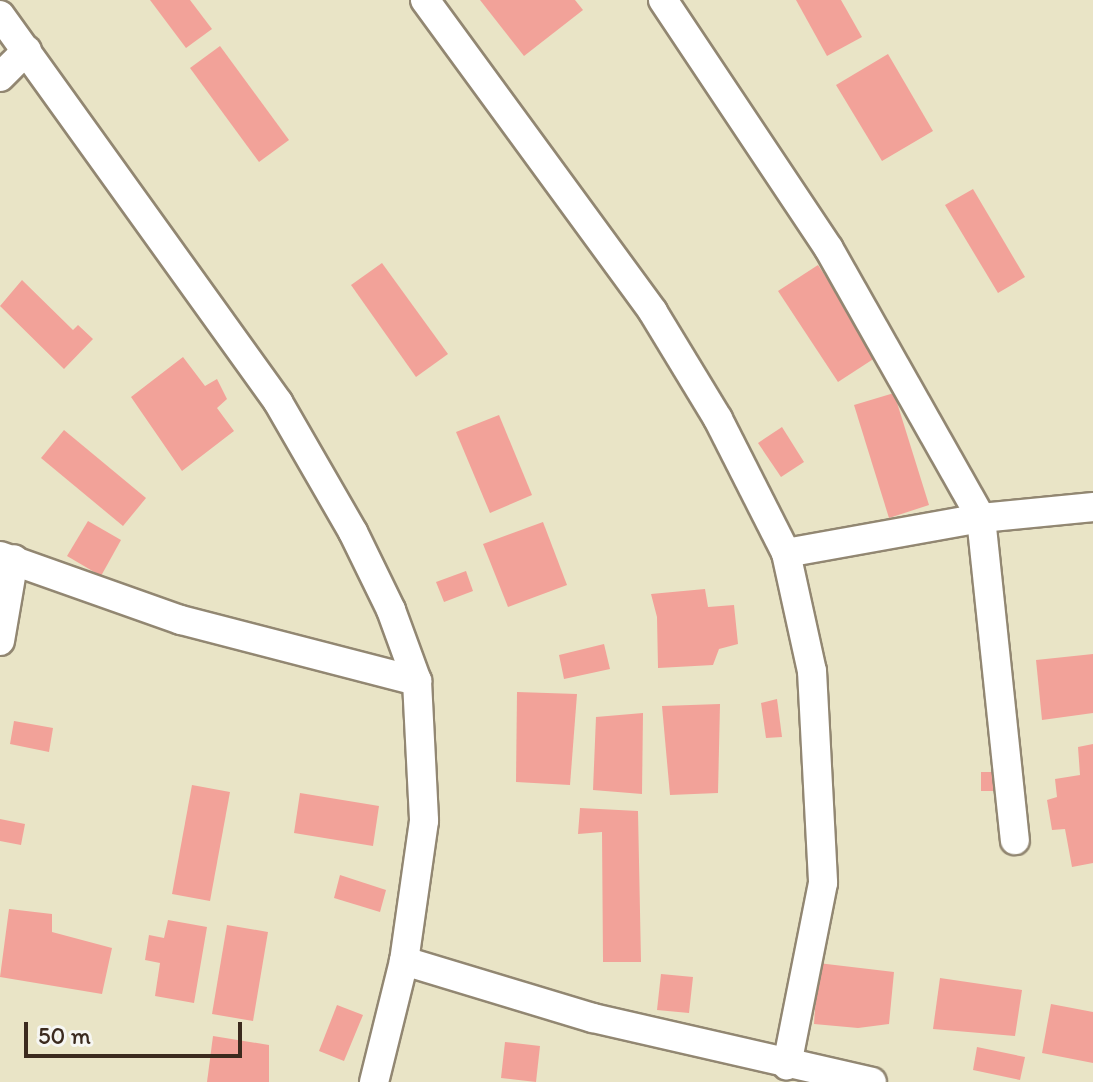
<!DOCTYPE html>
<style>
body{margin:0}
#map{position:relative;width:1093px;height:1082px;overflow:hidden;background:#e9e4c6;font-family:Itim,sans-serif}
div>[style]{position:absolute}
.building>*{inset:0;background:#f2a299}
.roads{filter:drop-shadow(2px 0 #928772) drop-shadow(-2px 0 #928772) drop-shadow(0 2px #928772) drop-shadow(0 -2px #928772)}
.street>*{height:28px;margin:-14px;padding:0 14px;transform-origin:14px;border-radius:14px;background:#fff}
span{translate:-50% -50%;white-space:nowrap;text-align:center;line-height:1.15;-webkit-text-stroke:6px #f6f6f2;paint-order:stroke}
.scale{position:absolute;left:24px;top:1022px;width:218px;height:36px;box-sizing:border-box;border:4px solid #3b2a1e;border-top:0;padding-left:10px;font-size:24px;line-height:28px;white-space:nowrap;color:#3b2a1e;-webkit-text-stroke:6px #f6f6f2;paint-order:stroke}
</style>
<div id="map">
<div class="building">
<i style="clip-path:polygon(150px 0,190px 0,212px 29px,186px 48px)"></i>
<i style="clip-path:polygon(480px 0,575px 0,583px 10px,524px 56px)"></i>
<i style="clip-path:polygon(796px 0,841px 0,862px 37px,827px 56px)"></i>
<i style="clip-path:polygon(220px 46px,289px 140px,259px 162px,190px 68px)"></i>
<i style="clip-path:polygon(888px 54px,933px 131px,882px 161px,836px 85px)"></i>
<i style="clip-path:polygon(973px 189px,1025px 277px,998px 293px,945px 205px)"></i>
<i style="clip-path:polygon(382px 263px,448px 354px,416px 377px,351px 285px)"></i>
<i style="clip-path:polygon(818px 265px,878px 356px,838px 382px,778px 291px)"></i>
<i style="clip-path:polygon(22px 280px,73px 330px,78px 325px,93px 339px,64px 369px,0 306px)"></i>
<i style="clip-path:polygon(183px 357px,205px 386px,217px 379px,227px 399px,217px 408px,234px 431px,182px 471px,131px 397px)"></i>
<i style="clip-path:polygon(894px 393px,929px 505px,889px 518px,854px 405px)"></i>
<i style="clip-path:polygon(499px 415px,532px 495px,490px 513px,456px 432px)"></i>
<i style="clip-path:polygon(782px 427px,804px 462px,781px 477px,758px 443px)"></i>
<i style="clip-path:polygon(64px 430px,146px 498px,123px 526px,41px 458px)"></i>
<i style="clip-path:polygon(88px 521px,121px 540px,101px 576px,67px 556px)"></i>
<i style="clip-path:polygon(543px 522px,567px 585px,508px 607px,483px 544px)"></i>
<i style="clip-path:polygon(466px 571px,473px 591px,444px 602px,436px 582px)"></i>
<i style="clip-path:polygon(705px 589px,708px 607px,734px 605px,738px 644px,719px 649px,713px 665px,658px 668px,657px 617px,651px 594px)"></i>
<i style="clip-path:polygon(604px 644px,610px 669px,564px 679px,559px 655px)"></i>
<i style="clip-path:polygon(1093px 654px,1093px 713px,1042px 720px,1036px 660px)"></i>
<i style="clip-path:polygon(517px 692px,577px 694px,570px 785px,516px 782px)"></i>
<i style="clip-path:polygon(777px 699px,782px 737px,766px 738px,761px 703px)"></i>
<i style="clip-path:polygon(720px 704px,718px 793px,670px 795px,662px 706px)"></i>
<i style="clip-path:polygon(643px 713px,642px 794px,593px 790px,596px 717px)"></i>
<i style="clip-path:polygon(14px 721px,53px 728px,49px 752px,10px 744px)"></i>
<i style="clip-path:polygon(1093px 744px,1093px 863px,1072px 867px,1065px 829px,1052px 830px,1047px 800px,1057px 797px,1055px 779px,1080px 775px,1078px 747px)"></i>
<i style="clip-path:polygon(981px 772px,996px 772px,997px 791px,981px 791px)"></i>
<i style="clip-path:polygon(192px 785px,230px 792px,210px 901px,172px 894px)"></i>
<i style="clip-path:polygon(300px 793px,379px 806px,373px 846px,294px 833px)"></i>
<i style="clip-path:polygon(580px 808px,638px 811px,641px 962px,603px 962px,602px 832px,578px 834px)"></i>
<i style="clip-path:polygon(0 819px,25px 824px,21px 845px,0 841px)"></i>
<i style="clip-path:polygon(340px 875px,386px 890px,380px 912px,334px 898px)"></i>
<i style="clip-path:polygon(9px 909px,52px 914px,52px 932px,112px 948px,102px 994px,0 977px)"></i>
<i style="clip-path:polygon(168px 920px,207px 927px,194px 1003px,155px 996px,160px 963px,145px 960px,149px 935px,164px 938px)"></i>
<i style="clip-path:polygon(227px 925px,268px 932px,253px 1021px,212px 1014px)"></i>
<i style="clip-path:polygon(818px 963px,894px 972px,889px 1024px,858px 1028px,814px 1024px)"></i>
<i style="clip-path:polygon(661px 974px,693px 977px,689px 1013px,657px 1010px)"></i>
<i style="clip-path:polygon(940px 978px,1022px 990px,1015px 1036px,933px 1029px)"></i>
<i style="clip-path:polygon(1051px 1004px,1093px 1012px,1093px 1063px,1042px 1053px)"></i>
<i style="clip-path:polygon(337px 1005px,363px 1015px,344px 1061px,319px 1051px)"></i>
<i style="clip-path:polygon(213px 1036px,269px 1045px,269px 1082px,207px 1082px)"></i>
<i style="clip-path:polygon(505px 1042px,540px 1046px,536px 1082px,501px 1078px)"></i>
<i style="clip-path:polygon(977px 1047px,1025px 1057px,1020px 1080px,973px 1070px)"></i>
</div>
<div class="roads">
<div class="street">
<i style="left:425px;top:0;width:386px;rotate:53.8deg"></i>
<i style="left:653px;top:312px;width:125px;rotate:58.7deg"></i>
<i style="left:718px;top:419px;width:150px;rotate:63.1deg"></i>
<i style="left:786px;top:553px;width:121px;rotate:77.6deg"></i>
<i style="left:812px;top:671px;width:212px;rotate:87deg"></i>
<i style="left:823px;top:883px;width:186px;rotate:101.2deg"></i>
<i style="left:663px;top:0;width:299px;rotate:56.3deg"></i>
<i style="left:829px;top:249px;width:309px;rotate:60.5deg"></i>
<i style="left:981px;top:518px;width:324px;rotate:84deg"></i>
<i style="left:0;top:15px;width:477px;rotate:54.3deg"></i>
<i style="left:278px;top:402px;width:150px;rotate:60deg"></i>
<i style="left:353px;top:532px;width:87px;rotate:64deg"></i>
<i style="left:391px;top:610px;width:76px;rotate:69.9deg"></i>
<i style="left:417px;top:681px;width:140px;rotate:87.1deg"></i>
<i style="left:424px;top:821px;width:141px;rotate:98.1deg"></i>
<i style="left:404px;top:961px;width:125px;rotate:103.9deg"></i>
<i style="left:0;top:77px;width:38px;rotate:-45deg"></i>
<i style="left:786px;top:553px;width:198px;rotate:-10.2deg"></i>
<i style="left:981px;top:518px;width:113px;rotate:-5.6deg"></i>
<i style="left:0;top:556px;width:192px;rotate:19.5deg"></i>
<i style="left:181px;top:620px;width:244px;rotate:14.5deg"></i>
<i style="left:0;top:641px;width:83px;rotate:-80.3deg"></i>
<i style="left:404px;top:961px;width:197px;rotate:16.8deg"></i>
<i style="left:593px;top:1018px;width:286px;rotate:12.9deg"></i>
</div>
</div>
<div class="scale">50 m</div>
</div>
